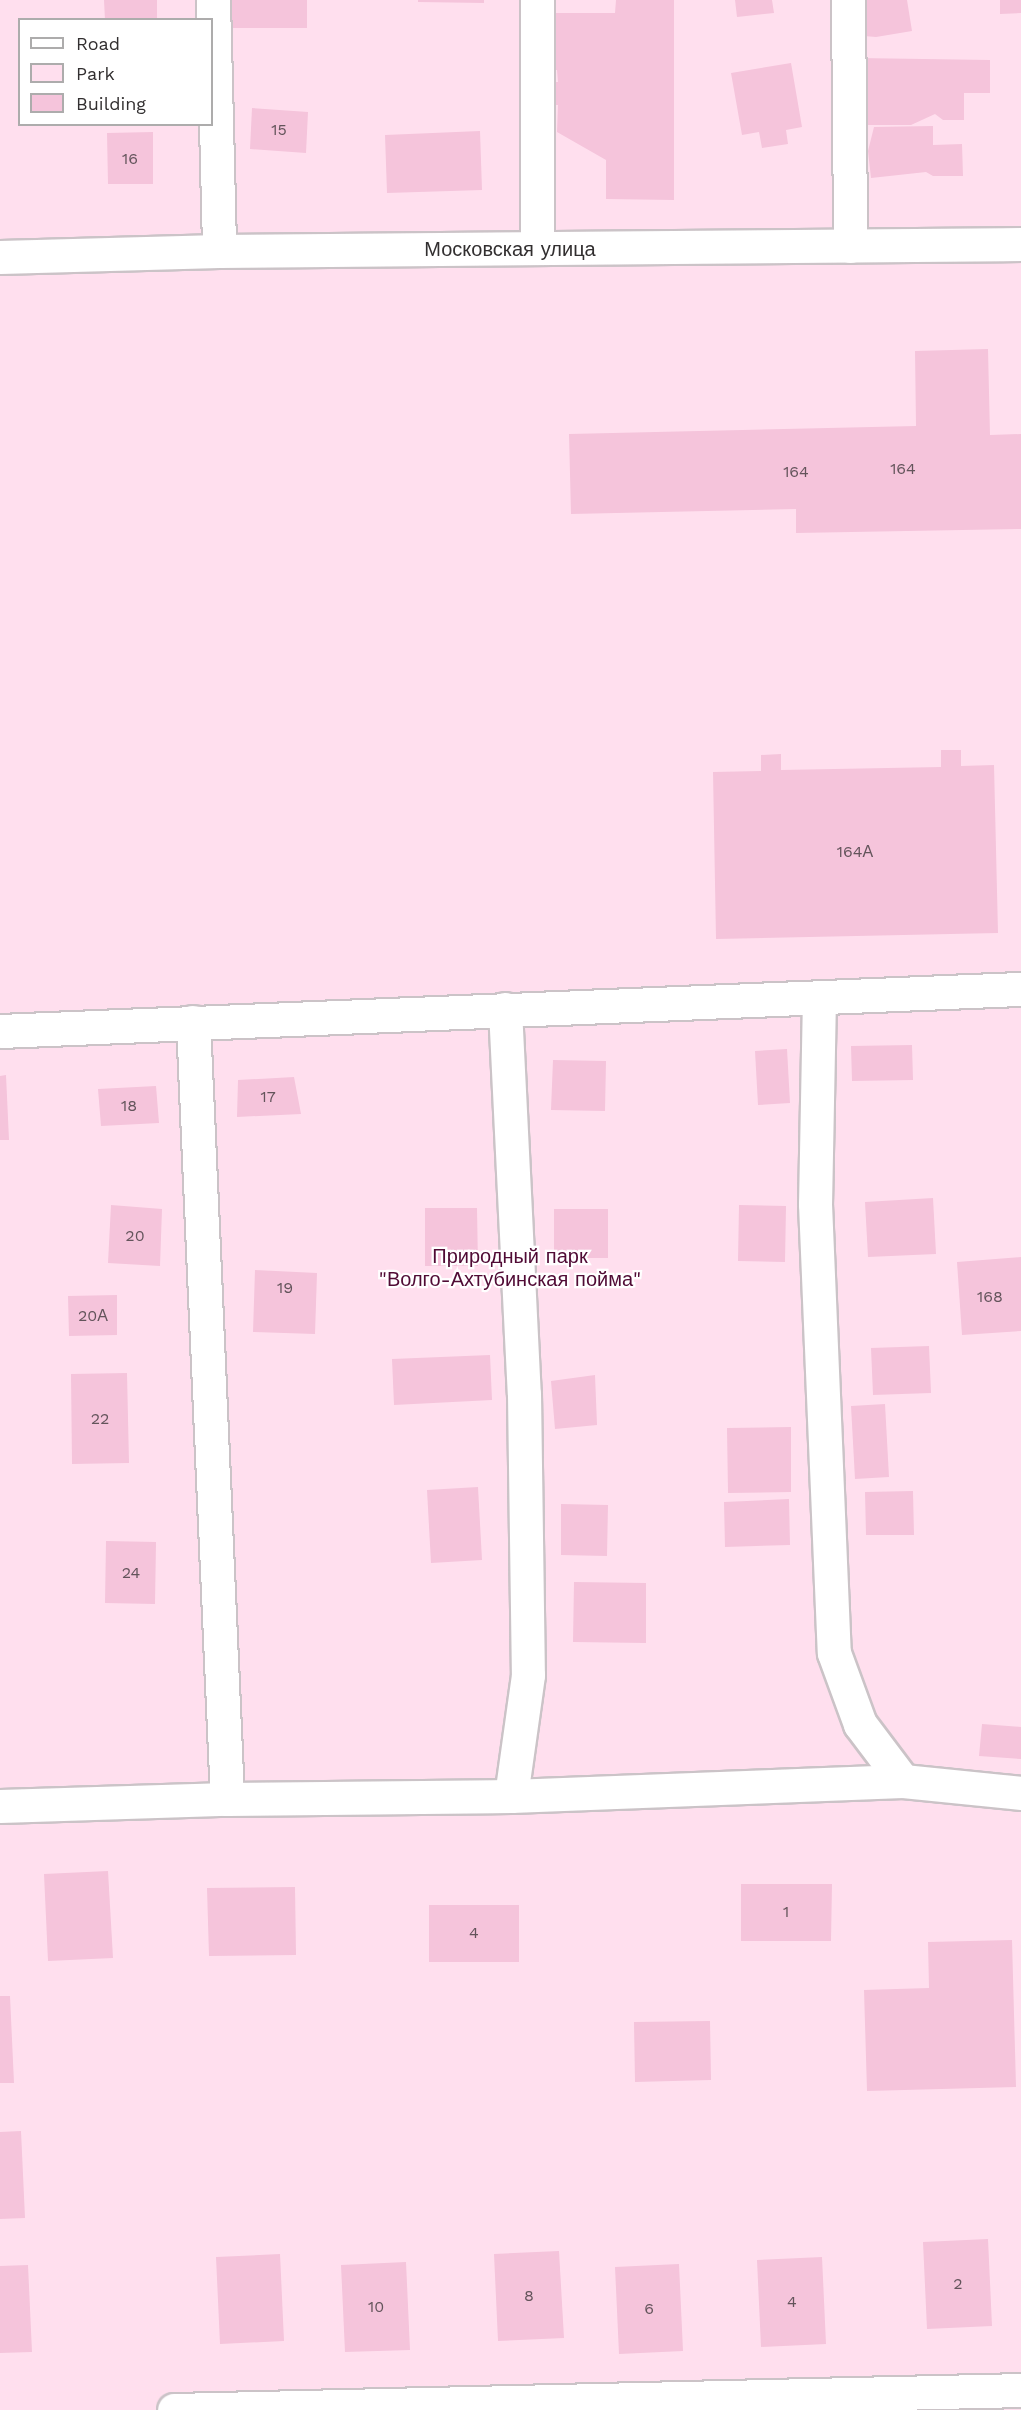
<!DOCTYPE html>
<meta charset="utf-8">
<style>
body{margin:0}
#map{position:relative;width:1021px;height:2410px;overflow:hidden;background:#fef8fb;font-family:"Work Sans",sans-serif}
div>[style]{position:absolute}
.green>*{inset:0;background:#ffdfee}
.building>*{inset:0;background:#f5c4db}
.roads{filter:drop-shadow(2px 0 #cbc3c7) drop-shadow(-2px 0 #cbc3c7) drop-shadow(0 2px #cbc3c7) drop-shadow(0 -2px #cbc3c7)}
.street>*{height:33px;margin:-16.5px;padding:0 16.5px;transform-origin:16.5px;border-radius:16.5px;background:#fff}
.secondary>*{height:33px;margin:-16.5px;padding:0 16.5px;transform-origin:16.5px;border-radius:16.5px;background:#fff}
span{translate:-50% -50%;white-space:nowrap;text-align:center;line-height:1.15;-webkit-text-stroke:4.5px #fff;paint-order:stroke}
.number-label{font-size:16px;color:#63545b}
.number-label span{-webkit-text-stroke-width:0}
.street-label{font-size:20px;color:#322f30}
.park-label{font-size:20px;color:#500b35}
.legend{position:absolute;left:18px;top:18px;width:195px;height:108px;box-sizing:border-box;background:#fff;border:2px solid #adacac;margin:0;padding:8px 10px;list-style:none;font-size:18px;color:#322f30}
.legend li{display:flex;align-items:center;gap:12px;height:30px}
.legend b{width:30px;border:2px solid #adacac}
</style>
<div id="map">
<div class="green">
<i style="clip-path:polygon(evenodd,0 0,1021px 0,1021px 2410px,0 2410px,0 0,20px 20px,212px 20px,212px 124px,20px 124px,20px 20px)"></i>
</div>
<div class="building">
<i style="clip-path:polygon(104px 0,157px 0,157px 20px,105px 20px)"></i>
<i style="clip-path:polygon(223px 0,307px 0,307px 28px,223px 28px)"></i>
<i style="clip-path:polygon(418px 0,484px 0,484px 3px,418px 2px)"></i>
<i style="clip-path:polygon(616px 0,674px 0,674px 200px,606px 199px,606px 160px,557px 132px,558px 105px,548px 105px,548px 82px,558px 82px,557px 70px,550px 70px,550px 13px,615px 13px)"></i>
<i style="clip-path:polygon(735px 0,772px 0,774px 13px,737px 17px)"></i>
<i style="clip-path:polygon(854px 0,907px 0,912px 31px,876px 37px,852px 35px)"></i>
<i style="clip-path:polygon(1000px 0,1021px 0,1021px 13px,1000px 14px)"></i>
<i style="clip-path:polygon(857px 58px,990px 60px,990px 93px,964px 93px,964px 120px,943px 120px,935px 114px,911px 125px,857px 125px)"></i>
<i style="clip-path:polygon(791px 63px,802px 127px,786px 130px,788px 144px,762px 148px,759px 132px,742px 135px,731px 73px)"></i>
<i style="clip-path:polygon(252px 108px,308px 112px,306px 153px,250px 149px)"></i>
<i style="clip-path:polygon(933px 126px,933px 145px,962px 144px,963px 176px,933px 176px,926px 172px,871px 178px,868px 151px,874px 127px)"></i>
<i style="clip-path:polygon(480px 131px,482px 190px,387px 193px,385px 135px)"></i>
<i style="clip-path:polygon(153px 132px,153px 184px,108px 184px,107px 133px)"></i>
<i style="clip-path:polygon(988px 349px,990px 435px,1021px 434px,1021px 529px,796px 533px,796px 509px,571px 514px,569px 434px,916px 426px,915px 351px)"></i>
<i style="clip-path:polygon(941px 750px,961px 750px,961px 766px,994px 765px,998px 933px,716px 939px,713px 772px,761px 771px,761px 755px,781px 754px,781px 770px,941px 767px)"></i>
<i style="clip-path:polygon(912px 1045px,913px 1080px,852px 1081px,851px 1046px)"></i>
<i style="clip-path:polygon(787px 1049px,790px 1103px,758px 1105px,755px 1051px)"></i>
<i style="clip-path:polygon(553px 1060px,606px 1061px,605px 1111px,551px 1110px)"></i>
<i style="clip-path:polygon(6px 1075px,9px 1140px,0 1140px,0 1076px)"></i>
<i style="clip-path:polygon(294px 1077px,301px 1114px,237px 1117px,238px 1080px)"></i>
<i style="clip-path:polygon(156px 1086px,159px 1123px,101px 1126px,98px 1089px)"></i>
<i style="clip-path:polygon(933px 1198px,936px 1254px,868px 1257px,865px 1202px)"></i>
<i style="clip-path:polygon(111px 1205px,162px 1209px,160px 1266px,108px 1263px)"></i>
<i style="clip-path:polygon(739px 1205px,786px 1206px,785px 1262px,738px 1261px)"></i>
<i style="clip-path:polygon(425px 1208px,477px 1208px,478px 1266px,425px 1266px)"></i>
<i style="clip-path:polygon(554px 1209px,608px 1209px,608px 1258px,554px 1258px)"></i>
<i style="clip-path:polygon(1021px 1257px,1021px 1331px,962px 1335px,957px 1262px)"></i>
<i style="clip-path:polygon(255px 1270px,317px 1273px,315px 1334px,253px 1332px)"></i>
<i style="clip-path:polygon(117px 1295px,117px 1335px,69px 1336px,68px 1296px)"></i>
<i style="clip-path:polygon(929px 1346px,931px 1393px,873px 1395px,871px 1348px)"></i>
<i style="clip-path:polygon(490px 1355px,492px 1400px,394px 1405px,392px 1359px)"></i>
<i style="clip-path:polygon(127px 1373px,129px 1463px,72px 1464px,71px 1374px)"></i>
<i style="clip-path:polygon(595px 1375px,597px 1425px,555px 1429px,551px 1381px)"></i>
<i style="clip-path:polygon(885px 1404px,889px 1477px,855px 1479px,851px 1406px)"></i>
<i style="clip-path:polygon(791px 1427px,791px 1492px,728px 1493px,727px 1428px)"></i>
<i style="clip-path:polygon(478px 1487px,482px 1560px,431px 1563px,427px 1490px)"></i>
<i style="clip-path:polygon(913px 1491px,914px 1535px,866px 1535px,865px 1492px)"></i>
<i style="clip-path:polygon(789px 1499px,790px 1545px,725px 1547px,724px 1502px)"></i>
<i style="clip-path:polygon(561px 1504px,608px 1505px,607px 1556px,561px 1555px)"></i>
<i style="clip-path:polygon(106px 1541px,156px 1542px,155px 1604px,105px 1603px)"></i>
<i style="clip-path:polygon(574px 1582px,646px 1583px,646px 1643px,573px 1642px)"></i>
<i style="clip-path:polygon(982px 1724px,1021px 1727px,1021px 1759px,979px 1756px)"></i>
<i style="clip-path:polygon(108px 1871px,113px 1958px,48px 1961px,44px 1874px)"></i>
<i style="clip-path:polygon(741px 1884px,832px 1884px,831px 1941px,741px 1941px)"></i>
<i style="clip-path:polygon(295px 1887px,296px 1955px,209px 1956px,207px 1888px)"></i>
<i style="clip-path:polygon(429px 1905px,519px 1905px,519px 1962px,429px 1962px)"></i>
<i style="clip-path:polygon(1012px 1940px,1016px 2087px,867px 2091px,864px 1990px,929px 1988px,928px 1942px)"></i>
<i style="clip-path:polygon(0 1996px,10px 1996px,14px 2083px,0 2083px)"></i>
<i style="clip-path:polygon(710px 2021px,711px 2080px,635px 2082px,634px 2022px)"></i>
<i style="clip-path:polygon(21px 2131px,25px 2218px,0 2219px,0 2132px)"></i>
<i style="clip-path:polygon(988px 2239px,992px 2326px,927px 2329px,923px 2242px)"></i>
<i style="clip-path:polygon(559px 2251px,564px 2338px,498px 2341px,494px 2254px)"></i>
<i style="clip-path:polygon(280px 2254px,284px 2341px,220px 2344px,216px 2257px)"></i>
<i style="clip-path:polygon(822px 2257px,826px 2344px,761px 2347px,757px 2260px)"></i>
<i style="clip-path:polygon(406px 2262px,410px 2350px,345px 2352px,341px 2265px)"></i>
<i style="clip-path:polygon(679px 2264px,683px 2351px,619px 2354px,615px 2267px)"></i>
<i style="clip-path:polygon(28px 2265px,32px 2352px,0 2353px,0 2266px)"></i>
</div>
<div class="roads">
<div class="street">
<i style="left:213px;top:0;width:251px;rotate:88.6deg"></i>
<i style="left:848px;top:0;width:246px;rotate:89.5deg"></i>
<i style="left:537px;top:248px;width:248px;rotate:-90deg"></i>
<i style="left:819px;top:997px;width:207px;rotate:91.1deg"></i>
<i style="left:815px;top:1204px;width:449px;rotate:87.6deg"></i>
<i style="left:834px;top:1653px;width:76px;rotate:69.9deg"></i>
<i style="left:860px;top:1724px;width:71px;rotate:53deg"></i>
<i style="left:505px;top:1009px;width:385px;rotate:87.2deg"></i>
<i style="left:524px;top:1394px;width:281px;rotate:89.2deg"></i>
<i style="left:528px;top:1675px;width:122px;rotate:98deg"></i>
<i style="left:193px;top:1022px;width:778px;rotate:87.49deg"></i>
<i style="left:0;top:1031px;width:1022px;rotate:-2.36deg"></i>
<i style="left:0;top:1806px;width:227px;rotate:-1.8deg"></i>
<i style="left:227px;top:1799px;width:284px;rotate:-0.6deg"></i>
<i style="left:511px;top:1796px;width:392px;rotate:-2.2deg"></i>
<i style="left:903px;top:1781px;width:119px;rotate:5.8deg"></i>
<i style="left:174px;top:2410px;width:847px;rotate:-1.35deg"></i>
</div>
<div class="secondary">
<i style="left:0;top:257px;width:219px;rotate:-1.6deg"></i>
<i style="left:219px;top:251px;width:802px;rotate:-0.5deg"></i>
</div>
</div>
<div class="number-label">
<span style="left:279px;top:130px">15</span>
<span style="left:130px;top:159px">16</span>
<span style="left:903px;top:469px">164</span>
<span style="left:796px;top:472px">164</span>
<span style="left:855px;top:852px">164А</span>
<span style="left:268px;top:1097px">17</span>
<span style="left:129px;top:1106px">18</span>
<span style="left:135px;top:1236px">20</span>
<span style="left:285px;top:1288px">19</span>
<span style="left:990px;top:1297px">168</span>
<span style="left:93px;top:1316px">20А</span>
<span style="left:100px;top:1419px">22</span>
<span style="left:131px;top:1573px">24</span>
<span style="left:786px;top:1912px">1</span>
<span style="left:474px;top:1933px">4</span>
<span style="left:958px;top:2284px">2</span>
<span style="left:529px;top:2296px">8</span>
<span style="left:792px;top:2302px">4</span>
<span style="left:376px;top:2307px">10</span>
<span style="left:649px;top:2309px">6</span>
</div>
<div class="street-label">
<span style="left:510px;top:249px">Московская улица</span>
</div>
<div class="park-label">
<span style="left:510px;top:1268px">Природный парк<br>"Волго-Ахтубинская пойма"</span>
</div>
<ul class="legend">
<li><b style="height:8px;background:#fff"></b>Road</li>
<li><b style="height:16px;background:#ffdfee"></b>Park</li>
<li><b style="height:16px;background:#f5c4db"></b>Building</li>
</ul>
</div>
